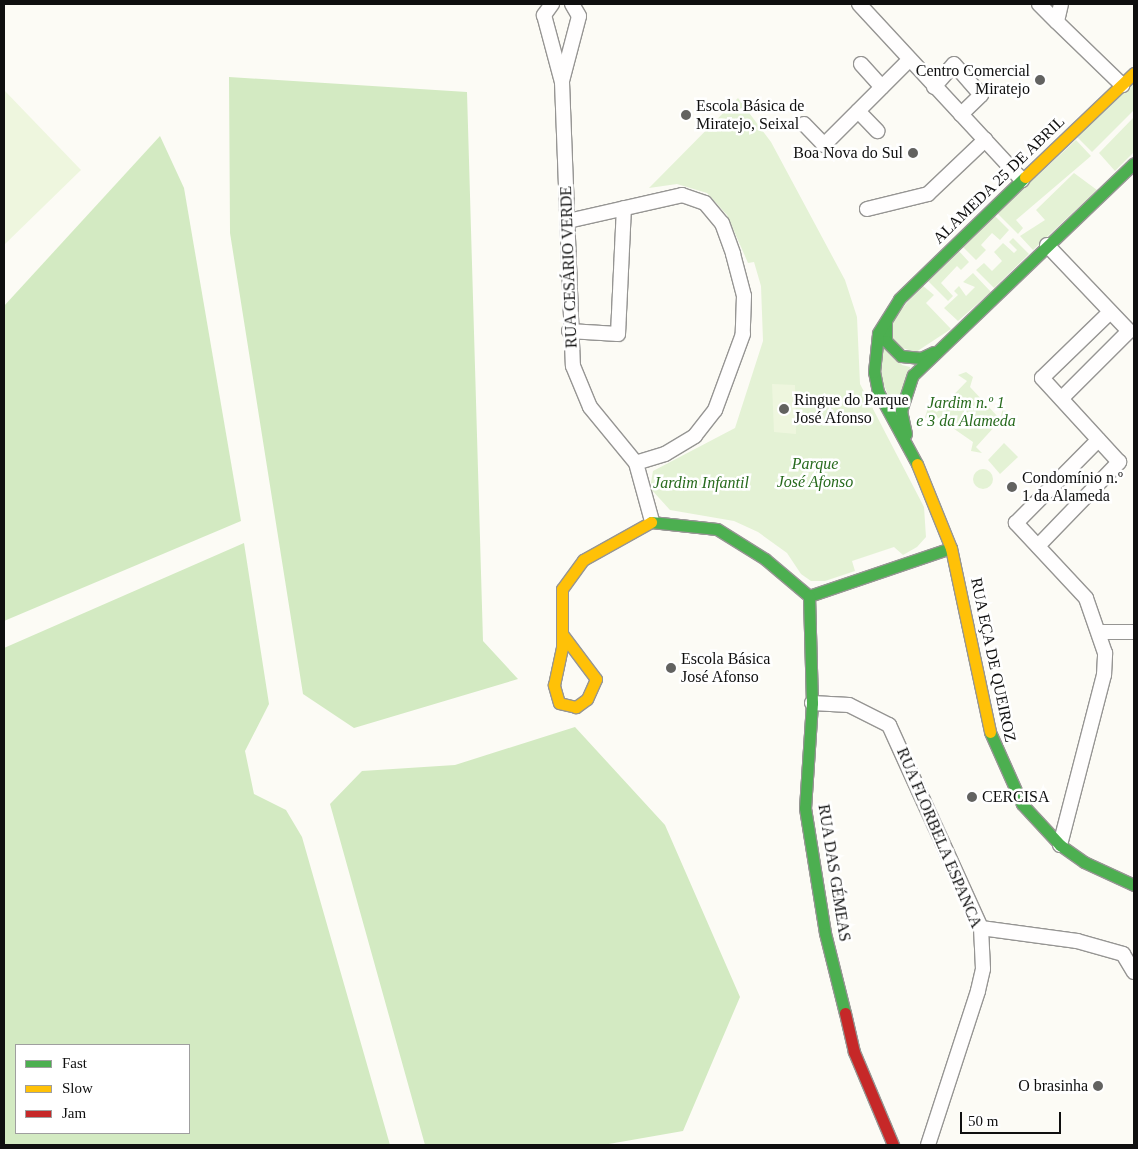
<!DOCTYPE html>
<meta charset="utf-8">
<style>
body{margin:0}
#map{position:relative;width:1138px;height:1149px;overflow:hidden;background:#fcfbf5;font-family:Georgia,serif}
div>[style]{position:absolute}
.green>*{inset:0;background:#e4f2d5}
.round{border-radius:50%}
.forest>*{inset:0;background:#d3eac2}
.pitch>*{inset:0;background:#eef6de}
.roads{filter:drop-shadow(1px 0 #969593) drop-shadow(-1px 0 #969593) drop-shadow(0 1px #969593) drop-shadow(0 -1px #969593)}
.street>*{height:14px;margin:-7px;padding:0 7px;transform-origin:7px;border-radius:7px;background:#fffefe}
.fast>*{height:11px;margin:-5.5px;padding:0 5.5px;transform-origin:5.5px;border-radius:5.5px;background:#4caf50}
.slow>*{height:11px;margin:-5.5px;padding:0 5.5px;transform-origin:5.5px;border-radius:5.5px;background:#ffc107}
.jam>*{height:11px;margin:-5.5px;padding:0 5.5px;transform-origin:5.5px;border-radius:5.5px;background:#c62828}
.dots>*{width:14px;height:14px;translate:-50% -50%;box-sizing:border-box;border:2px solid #fff;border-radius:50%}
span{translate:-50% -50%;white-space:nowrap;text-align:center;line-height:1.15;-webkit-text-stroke:5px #fff;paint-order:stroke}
.poi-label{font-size:16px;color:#0f0f0f}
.right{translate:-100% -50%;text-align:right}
.left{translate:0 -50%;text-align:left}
.street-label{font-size:16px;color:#0f0f0f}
.park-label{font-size:16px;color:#276a1d;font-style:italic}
.frame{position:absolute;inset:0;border:5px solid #0f0f0f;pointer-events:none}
.legend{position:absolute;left:15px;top:1044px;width:175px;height:90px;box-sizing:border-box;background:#fff;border:1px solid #9f9f9f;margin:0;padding:6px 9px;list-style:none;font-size:15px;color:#0f0f0f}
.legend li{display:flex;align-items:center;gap:10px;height:25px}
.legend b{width:25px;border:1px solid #9f9f9f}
.scale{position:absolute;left:960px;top:1112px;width:101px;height:22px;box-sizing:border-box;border:2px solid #0f0f0f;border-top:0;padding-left:6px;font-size:15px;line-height:18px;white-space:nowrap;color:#0f0f0f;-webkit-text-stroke:4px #fff;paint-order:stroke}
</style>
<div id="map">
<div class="green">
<i style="clip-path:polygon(1134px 83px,1134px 110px,1092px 152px,1077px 137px)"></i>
<i style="clip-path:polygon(738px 98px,771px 142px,845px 280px,857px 317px,860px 384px,924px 507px,926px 537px,917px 547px,903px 555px,894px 547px,852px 561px,855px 571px,825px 581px,811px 581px,801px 574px,787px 553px,758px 532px,734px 521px,670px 510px,650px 488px,653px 471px,735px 428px,763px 341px,761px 286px,754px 262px,748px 263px,727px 215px,707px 193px,677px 184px,649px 188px)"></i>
<i style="clip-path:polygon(1134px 117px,1134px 152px,1115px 171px,1099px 153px)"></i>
<i style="clip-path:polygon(1076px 140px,1091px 156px,1016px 220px,1023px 228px,1018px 234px,997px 213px)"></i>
<i style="clip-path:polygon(1074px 173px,1097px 190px,1033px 250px,1020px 236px,1045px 220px,1036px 210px)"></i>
<i style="clip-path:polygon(994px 215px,1009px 230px,1000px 240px,992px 233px,981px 245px,986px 250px,976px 260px,962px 246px)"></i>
<i style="clip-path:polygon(1013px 238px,1029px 254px,994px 288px,976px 270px,984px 263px,992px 271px,1002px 261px,994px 252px,1003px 243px,1014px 253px,1017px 250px,1009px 242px)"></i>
<i style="clip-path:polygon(958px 250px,969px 262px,961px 270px,957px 266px,941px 283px,953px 296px,948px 301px,927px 280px)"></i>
<i style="clip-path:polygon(973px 273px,991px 292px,958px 321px,944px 308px,958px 295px,954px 291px,959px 286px,966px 296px,975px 287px,963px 282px)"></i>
<i style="clip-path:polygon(922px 285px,934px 295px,926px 303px,951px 329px,916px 352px,895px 346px,888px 325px)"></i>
<i style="clip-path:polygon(884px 339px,902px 365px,910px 367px,904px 434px,881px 378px)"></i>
<i style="clip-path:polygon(966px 372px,973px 377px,970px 387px,1000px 419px,1003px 408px,1013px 421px,1006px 414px,976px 447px,982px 453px,971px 451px,973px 442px,934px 415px,929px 423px,925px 417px,928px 408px,937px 412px,967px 381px,958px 375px)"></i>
<i style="clip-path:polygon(1004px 443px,1018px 457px,1000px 474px,988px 460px)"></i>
<i class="round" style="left:973px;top:469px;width:20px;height:20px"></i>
</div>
<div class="forest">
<i style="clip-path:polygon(229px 77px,467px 92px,483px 641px,518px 679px,354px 728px,303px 694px,230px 233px)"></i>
<i style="clip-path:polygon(160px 136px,184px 188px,241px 521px,4px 621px,4px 306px)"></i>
<i style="clip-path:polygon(evenodd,244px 543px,269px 704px,245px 751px,254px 794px,286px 810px,302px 837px,390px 1145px,4px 1145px,4px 648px,244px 543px,16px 1045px,189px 1045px,189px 1133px,16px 1133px,16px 1045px)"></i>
<i style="clip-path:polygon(575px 727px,665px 825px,740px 997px,683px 1131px,603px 1145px,425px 1145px,330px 804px,362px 771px,455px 765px)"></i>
</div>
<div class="pitch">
<i style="clip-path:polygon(4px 90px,81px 170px,4px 245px)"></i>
<i style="clip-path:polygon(772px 384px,795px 385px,796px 434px,774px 432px)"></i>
</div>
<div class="roads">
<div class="street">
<i style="left:552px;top:4px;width:14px;rotate:126deg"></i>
<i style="left:544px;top:15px;width:69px;rotate:75deg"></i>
<i style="left:562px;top:82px;width:284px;rotate:87.8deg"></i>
<i style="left:573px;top:366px;width:44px;rotate:67.5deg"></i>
<i style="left:590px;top:407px;width:72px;rotate:50.6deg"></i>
<i style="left:636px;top:463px;width:60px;rotate:74.6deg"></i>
<i style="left:859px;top:4px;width:240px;rotate:47.2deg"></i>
<i style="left:1039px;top:4px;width:25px;rotate:45deg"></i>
<i style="left:1061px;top:4px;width:18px;rotate:103deg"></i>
<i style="left:1057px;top:22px;width:91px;rotate:44.1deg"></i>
<i style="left:861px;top:64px;width:31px;rotate:48deg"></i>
<i style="left:562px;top:81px;width:67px;rotate:-75.3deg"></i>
<i style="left:579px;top:16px;width:14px;rotate:-120deg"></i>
<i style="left:934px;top:87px;width:30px;rotate:-49deg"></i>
<i style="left:954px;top:64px;width:41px;rotate:48.9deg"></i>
<i style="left:981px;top:95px;width:28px;rotate:136deg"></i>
<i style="left:858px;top:111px;width:28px;rotate:46deg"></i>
<i style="left:804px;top:124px;width:29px;rotate:46deg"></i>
<i style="left:824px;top:145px;width:119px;rotate:-45deg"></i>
<i style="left:867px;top:209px;width:63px;rotate:-13.8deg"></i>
<i style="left:928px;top:194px;width:79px;rotate:-43.5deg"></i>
<i style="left:568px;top:221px;width:117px;rotate:-12.8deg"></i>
<i style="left:682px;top:195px;width:24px;rotate:19deg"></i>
<i style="left:705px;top:203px;width:26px;rotate:50deg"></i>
<i style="left:722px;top:223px;width:33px;rotate:70deg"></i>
<i style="left:733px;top:254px;width:43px;rotate:75.3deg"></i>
<i style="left:744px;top:296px;width:38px;rotate:92deg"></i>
<i style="left:743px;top:334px;width:81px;rotate:110.2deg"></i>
<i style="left:715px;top:410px;width:33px;rotate:128deg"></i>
<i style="left:695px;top:436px;width:35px;rotate:149deg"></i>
<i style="left:665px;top:454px;width:30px;rotate:163deg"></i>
<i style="left:1047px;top:245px;width:119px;rotate:46.4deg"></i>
<i style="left:1129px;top:331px;width:95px;rotate:135deg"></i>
<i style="left:569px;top:331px;width:49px;rotate:3.5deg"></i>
<i style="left:618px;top:334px;width:126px;rotate:-87.3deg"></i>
<i style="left:1038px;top:546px;width:117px;rotate:-46deg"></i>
<i style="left:1119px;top:462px;width:114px;rotate:-132.5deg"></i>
<i style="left:1042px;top:378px;width:95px;rotate:-44.1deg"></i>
<i style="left:1101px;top:632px;width:33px"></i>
<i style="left:812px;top:703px;width:37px;rotate:3deg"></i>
<i style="left:849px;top:705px;width:45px;rotate:26.6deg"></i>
<i style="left:889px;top:725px;width:223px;rotate:65.6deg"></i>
<i style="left:981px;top:928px;width:41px;rotate:87.2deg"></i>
<i style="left:983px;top:969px;width:23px;rotate:103deg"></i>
<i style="left:978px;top:991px;width:162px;rotate:108deg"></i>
<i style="left:1060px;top:845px;width:176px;rotate:-75.5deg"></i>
<i style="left:1104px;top:675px;width:22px;rotate:-87deg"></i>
<i style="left:1105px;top:653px;width:58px;rotate:-109.1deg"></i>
<i style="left:1086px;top:598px;width:103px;rotate:-133deg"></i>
<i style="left:1016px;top:523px;width:117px;rotate:-45.3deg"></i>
<i style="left:981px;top:928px;width:97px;rotate:7.7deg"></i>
<i style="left:1077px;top:941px;width:48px;rotate:15.8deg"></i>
<i style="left:1123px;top:954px;width:21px;rotate:59deg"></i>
</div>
<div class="fast">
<i style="left:886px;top:322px;width:19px;rotate:90deg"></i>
<i style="left:886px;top:341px;width:21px;rotate:45deg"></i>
<i style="left:901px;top:356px;width:20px;rotate:6deg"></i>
<i style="left:921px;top:358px;width:14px;rotate:-25deg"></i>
<i style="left:906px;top:434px;width:24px;rotate:-102deg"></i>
<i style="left:901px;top:411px;width:38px;rotate:-72deg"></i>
<i style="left:913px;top:375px;width:306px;rotate:-43.8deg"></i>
<i style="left:917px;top:464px;width:82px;rotate:-118.4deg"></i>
<i style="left:878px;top:392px;width:20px;rotate:-101deg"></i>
<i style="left:874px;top:372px;width:39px;rotate:-84deg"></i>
<i style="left:878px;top:333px;width:40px;rotate:-58deg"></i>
<i style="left:899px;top:299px;width:175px;rotate:-44.1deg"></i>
<i style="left:651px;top:522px;width:66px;rotate:6.1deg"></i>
<i style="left:717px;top:529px;width:57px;rotate:32deg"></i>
<i style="left:765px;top:559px;width:57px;rotate:40.1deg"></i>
<i style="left:809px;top:596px;width:150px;rotate:-18.7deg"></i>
<i style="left:809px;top:596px;width:107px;rotate:88.4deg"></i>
<i style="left:812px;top:703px;width:105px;rotate:93.8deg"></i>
<i style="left:805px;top:808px;width:127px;rotate:80.9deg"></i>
<i style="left:825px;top:933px;width:82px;rotate:76deg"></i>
<i style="left:990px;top:732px;width:79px;rotate:66deg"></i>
<i style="left:1022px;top:804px;width:56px;rotate:47.2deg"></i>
<i style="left:1060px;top:845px;width:29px;rotate:35deg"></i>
<i style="left:1084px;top:862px;width:55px;rotate:24.7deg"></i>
</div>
<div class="slow">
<i style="left:1025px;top:177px;width:151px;rotate:-43.7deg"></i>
<i style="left:917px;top:464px;width:91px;rotate:68deg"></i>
<i style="left:951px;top:548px;width:188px;rotate:78deg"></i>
<i style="left:563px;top:635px;width:55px;rotate:53.1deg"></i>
<i style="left:596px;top:679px;width:22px;rotate:114deg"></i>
<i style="left:587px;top:699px;width:14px;rotate:144deg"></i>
<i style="left:576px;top:707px;width:17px;rotate:-167deg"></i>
<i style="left:559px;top:703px;width:19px;rotate:-106deg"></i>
<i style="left:554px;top:685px;width:38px;rotate:-78deg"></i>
<i style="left:562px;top:648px;width:59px;rotate:-90deg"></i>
<i style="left:562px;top:589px;width:36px;rotate:-54deg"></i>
<i style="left:583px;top:560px;width:78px;rotate:-29.2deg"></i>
</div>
<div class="jam">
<i style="left:845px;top:1013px;width:40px;rotate:77deg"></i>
<i style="left:854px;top:1052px;width:101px;rotate:67.2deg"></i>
</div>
</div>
<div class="dots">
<i style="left:1040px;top:80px;background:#626260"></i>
<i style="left:686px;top:115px;background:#626260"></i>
<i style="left:913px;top:153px;background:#626260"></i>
<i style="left:784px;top:409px;background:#626260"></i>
<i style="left:1012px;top:487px;background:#626260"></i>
<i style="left:671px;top:668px;background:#626260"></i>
<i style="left:972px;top:797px;background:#626260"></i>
<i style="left:1098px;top:1086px;background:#626260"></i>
</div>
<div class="poi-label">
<span class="right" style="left:1030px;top:80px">Centro Comercial<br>Miratejo</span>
<span class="left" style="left:696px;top:115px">Escola Básica de<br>Miratejo, Seixal</span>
<span class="right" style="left:903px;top:153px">Boa Nova do Sul</span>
<span class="left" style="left:794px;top:409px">Ringue do Parque<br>José Afonso</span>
<span class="left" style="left:1022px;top:487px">Condomínio n.º<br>1 da Alameda</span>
<span class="left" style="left:681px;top:668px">Escola Básica<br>José Afonso</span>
<span class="left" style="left:982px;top:797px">CERCISA</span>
<span class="right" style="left:1088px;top:1086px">O brasinha</span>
</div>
<div class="street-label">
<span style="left:999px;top:180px;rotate:-44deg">ALAMEDA 25 DE ABRIL</span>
<span style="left:569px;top:267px;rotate:-92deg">RUA CESÁRIO VERDE</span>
<span style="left:993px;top:660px;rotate:78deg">RUA EÇA DE QUEIROZ</span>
<span style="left:939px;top:838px;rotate:67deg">RUA FLORBELA ESPANCA</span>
<span style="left:834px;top:873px;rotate:81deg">RUA DAS GÉMEAS</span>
</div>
<div class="park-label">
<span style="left:966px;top:412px">Jardim n.º 1<br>e 3 da Alameda</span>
<span style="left:815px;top:473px">Parque<br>José Afonso</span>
<span style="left:701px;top:483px">Jardim Infantil</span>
</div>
<div class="frame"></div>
<ul class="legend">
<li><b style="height:6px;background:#4caf50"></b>Fast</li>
<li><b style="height:6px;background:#ffc107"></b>Slow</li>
<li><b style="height:6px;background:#c62828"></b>Jam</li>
</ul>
<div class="scale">50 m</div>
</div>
